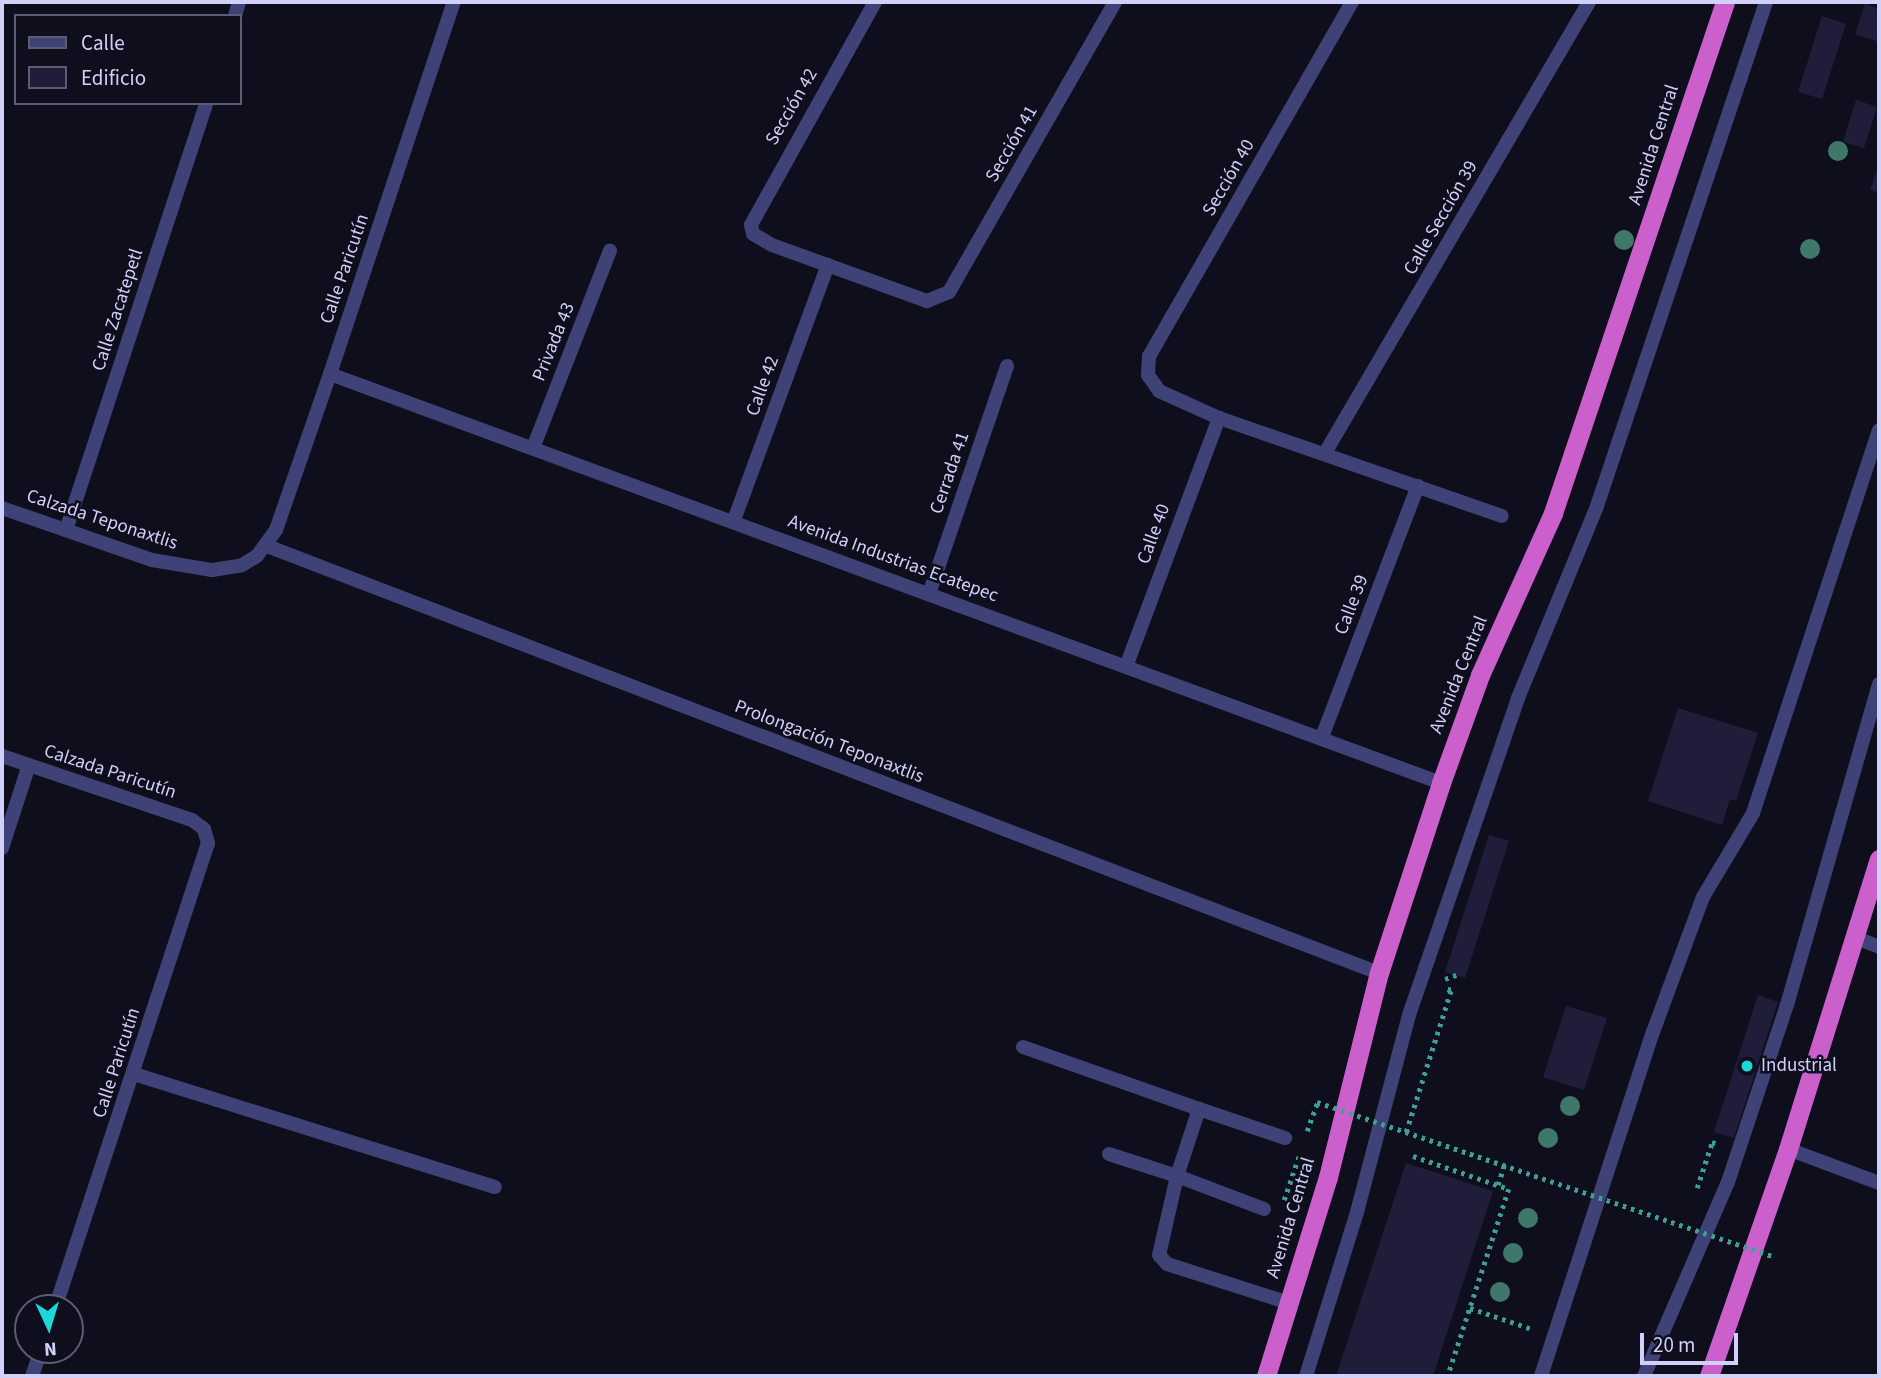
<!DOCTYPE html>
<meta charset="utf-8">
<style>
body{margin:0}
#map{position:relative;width:1881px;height:1378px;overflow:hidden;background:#0f0e1d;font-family:"Source Sans 3",sans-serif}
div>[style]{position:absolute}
.building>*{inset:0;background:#201d3b}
.path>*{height:4.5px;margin-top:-2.25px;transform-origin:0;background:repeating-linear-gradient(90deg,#3ca191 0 3.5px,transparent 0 8.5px)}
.service>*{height:14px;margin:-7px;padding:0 7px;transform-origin:7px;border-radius:7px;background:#3f4276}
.minor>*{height:14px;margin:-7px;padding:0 7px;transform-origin:7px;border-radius:7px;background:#3f4276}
.tertiary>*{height:14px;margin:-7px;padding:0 7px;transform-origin:7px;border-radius:7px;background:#3f4276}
.trunk>*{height:19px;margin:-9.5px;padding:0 9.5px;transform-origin:9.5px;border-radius:9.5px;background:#cb60cc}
.path-bridge>*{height:4.5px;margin-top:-2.25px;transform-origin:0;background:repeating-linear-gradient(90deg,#3ca191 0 3.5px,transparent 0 8.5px)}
.trees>*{width:20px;height:20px;margin:-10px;border-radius:50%;background:#3f786b}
.dots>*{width:19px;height:19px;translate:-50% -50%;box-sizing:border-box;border:4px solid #0f0e1d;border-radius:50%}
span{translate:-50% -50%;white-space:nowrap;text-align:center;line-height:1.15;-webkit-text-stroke:5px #0f0e1d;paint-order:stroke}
.street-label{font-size:19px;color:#d1d0f9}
.poi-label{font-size:19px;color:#d1d0f9}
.left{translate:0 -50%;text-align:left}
.frame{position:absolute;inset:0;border:4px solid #d1d0f9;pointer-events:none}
.legend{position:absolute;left:14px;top:14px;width:228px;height:91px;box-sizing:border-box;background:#0f0e1d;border:2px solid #5d5c75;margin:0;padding:9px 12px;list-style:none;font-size:21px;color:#d1d0f9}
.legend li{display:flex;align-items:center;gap:14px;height:35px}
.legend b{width:35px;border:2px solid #5d5c75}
.north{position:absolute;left:14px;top:1294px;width:70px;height:70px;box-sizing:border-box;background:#0f0e1d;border:2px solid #5d5c75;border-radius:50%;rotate:176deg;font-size:19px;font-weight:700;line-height:28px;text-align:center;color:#d1d0f9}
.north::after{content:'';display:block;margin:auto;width:24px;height:32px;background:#1cd8d9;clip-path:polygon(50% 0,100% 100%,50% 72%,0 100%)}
.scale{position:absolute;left:1640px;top:1333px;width:98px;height:32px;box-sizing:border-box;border:4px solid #d1d0f9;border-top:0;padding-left:9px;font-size:21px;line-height:24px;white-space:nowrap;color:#d1d0f9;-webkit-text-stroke:5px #0f0e1d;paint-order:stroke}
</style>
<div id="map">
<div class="building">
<i style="clip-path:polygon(1865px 4px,1879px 9px,1879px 42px,1855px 34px)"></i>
<i style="clip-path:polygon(1822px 16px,1846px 24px,1822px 99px,1798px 92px)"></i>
<i style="clip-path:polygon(1856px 100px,1877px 107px,1864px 148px,1843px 142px)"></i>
<i style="clip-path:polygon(1879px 164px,1879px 193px,1870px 190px)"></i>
<i style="clip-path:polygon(1678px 708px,1758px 733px,1736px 801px,1730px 799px,1722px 825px,1648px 801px)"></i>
<i style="clip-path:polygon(1489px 835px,1509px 841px,1465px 978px,1445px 972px)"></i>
<i style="clip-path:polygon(1758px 995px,1778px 1002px,1734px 1138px,1714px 1132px)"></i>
<i style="clip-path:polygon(1566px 1006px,1607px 1018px,1584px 1090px,1543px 1077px)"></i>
<i style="clip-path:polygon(1406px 1163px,1493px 1191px,1433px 1376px,1336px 1376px)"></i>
</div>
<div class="path">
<i style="left:1445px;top:979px;width:12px;rotate:-20deg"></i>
<i style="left:1307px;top:1131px;width:30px;rotate:-70deg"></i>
<i style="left:1406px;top:1132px;width:149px;rotate:-72.4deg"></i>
<i style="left:1451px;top:990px;width:8px;rotate:-173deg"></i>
<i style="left:1413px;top:1156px;width:102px;rotate:19deg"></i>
<i style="left:1509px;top:1189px;width:197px;rotate:108.1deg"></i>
<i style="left:1498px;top:1185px;width:21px;rotate:-73deg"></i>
<i style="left:1697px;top:1188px;width:48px;rotate:-71.9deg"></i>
<i style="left:1712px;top:1142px;width:6px;rotate:18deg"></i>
<i style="left:1284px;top:1200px;width:46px;rotate:-71.2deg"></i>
<i style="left:1470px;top:1308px;width:65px;rotate:18.7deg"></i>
</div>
<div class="service">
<i style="left:1023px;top:1047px;width:187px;rotate:19.4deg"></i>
<i style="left:1109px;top:1154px;width:71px;rotate:17.9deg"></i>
<i style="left:1177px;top:1176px;width:71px;rotate:-71.8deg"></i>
<i style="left:1199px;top:1109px;width:91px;rotate:18.6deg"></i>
<i style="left:1264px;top:1209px;width:93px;rotate:-159.2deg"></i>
<i style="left:1177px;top:1176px;width:81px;rotate:102.8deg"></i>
<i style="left:1159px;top:1255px;width:12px;rotate:48deg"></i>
<i style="left:1167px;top:1264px;width:128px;rotate:17.7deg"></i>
<i style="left:1306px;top:1376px;width:172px;rotate:-72.7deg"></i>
<i style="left:1357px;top:1212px;width:204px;rotate:-75.2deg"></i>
<i style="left:1409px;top:1015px;width:335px;rotate:-71deg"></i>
<i style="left:1518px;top:698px;width:204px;rotate:-67.6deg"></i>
<i style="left:1596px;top:509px;width:535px;rotate:-71.46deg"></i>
<i style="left:1541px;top:1376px;width:362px;rotate:-72deg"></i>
<i style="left:1653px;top:1032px;width:144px;rotate:-69.7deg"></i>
<i style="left:1703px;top:897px;width:98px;rotate:-59.2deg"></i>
<i style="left:1753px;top:813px;width:403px;rotate:-71.8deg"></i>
<i style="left:1644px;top:1376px;width:211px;rotate:-66.6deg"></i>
<i style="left:1728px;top:1182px;width:187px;rotate:-71.6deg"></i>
<i style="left:1787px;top:1005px;width:334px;rotate:-74deg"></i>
</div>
<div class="minor">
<i style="left:875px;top:2px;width:255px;rotate:119.1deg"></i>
<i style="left:751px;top:225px;width:9px;rotate:77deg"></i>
<i style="left:753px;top:234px;width:22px;rotate:30deg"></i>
<i style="left:772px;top:245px;width:165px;rotate:19.9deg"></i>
<i style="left:927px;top:301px;width:24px;rotate:-22deg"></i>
<i style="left:949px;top:292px;width:334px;rotate:-60.2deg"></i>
<i style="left:1352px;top:2px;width:408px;rotate:119.8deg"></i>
<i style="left:1149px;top:356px;width:19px;rotate:93deg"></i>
<i style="left:1148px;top:375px;width:19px;rotate:55deg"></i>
<i style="left:1159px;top:391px;width:66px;rotate:24.2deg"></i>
<i style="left:1219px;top:418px;width:299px;rotate:19.1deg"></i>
<i style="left:235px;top:16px;width:15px;rotate:-74deg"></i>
<i style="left:330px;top:374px;width:392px;rotate:-71.6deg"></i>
<i style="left:533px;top:448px;width:212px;rotate:-68.7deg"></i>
<i style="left:1325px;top:453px;width:523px;rotate:-59.66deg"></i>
<i style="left:734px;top:520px;width:272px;rotate:-69.8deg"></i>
<i style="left:66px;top:530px;width:449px;rotate:-71.8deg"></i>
<i style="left:267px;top:546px;width:1191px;rotate:21.01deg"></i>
<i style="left:929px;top:594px;width:241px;rotate:-71.1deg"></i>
<i style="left:1127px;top:664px;width:263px;rotate:-69.5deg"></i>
<i style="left:1322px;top:737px;width:269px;rotate:-69.1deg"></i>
<i style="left:2px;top:756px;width:200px;rotate:18.6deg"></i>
<i style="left:192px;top:820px;width:15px;rotate:37deg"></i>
<i style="left:204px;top:829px;width:15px;rotate:74deg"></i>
<i style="left:208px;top:843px;width:490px;rotate:108.2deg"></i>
<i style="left:2px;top:848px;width:87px;rotate:-72deg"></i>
<i style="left:1856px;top:938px;width:25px;rotate:21deg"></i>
<i style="left:134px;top:1074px;width:378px;rotate:17.4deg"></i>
<i style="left:1788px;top:1149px;width:97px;rotate:20.5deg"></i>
<i style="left:32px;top:1376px;width:28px;rotate:-71deg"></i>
</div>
<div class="tertiary">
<i style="left:2px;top:508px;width:159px;rotate:19.1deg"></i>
<i style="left:152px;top:560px;width:61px;rotate:9.5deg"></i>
<i style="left:212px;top:570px;width:30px;rotate:-9deg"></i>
<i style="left:242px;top:565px;width:17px;rotate:-31deg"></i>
<i style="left:257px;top:556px;width:32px;rotate:-54deg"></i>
<i style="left:276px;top:530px;width:165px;rotate:-70.9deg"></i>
<i style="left:330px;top:374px;width:1184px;rotate:20.21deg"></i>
</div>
<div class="trunk">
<i style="left:1266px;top:1376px;width:208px;rotate:-72.7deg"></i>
<i style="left:1328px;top:1177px;width:210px;rotate:-76deg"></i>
<i style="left:1379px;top:973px;width:200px;rotate:-71.9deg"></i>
<i style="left:1441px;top:783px;width:115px;rotate:-70.1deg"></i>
<i style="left:1480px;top:675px;width:178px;rotate:-65.7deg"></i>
<i style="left:1553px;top:513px;width:539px;rotate:-71.4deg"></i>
<i style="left:1709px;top:1376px;width:240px;rotate:-70.8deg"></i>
<i style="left:1788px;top:1149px;width:304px;rotate:-72.6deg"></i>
</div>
<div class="path-bridge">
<i style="left:1317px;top:1102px;width:480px;rotate:18.7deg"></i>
</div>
<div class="trees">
<i style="left:1838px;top:151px"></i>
<i style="left:1624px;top:240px"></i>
<i style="left:1810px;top:249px"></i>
<i style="left:1570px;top:1106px"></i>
<i style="left:1548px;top:1138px"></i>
<i style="left:1528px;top:1218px"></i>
<i style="left:1513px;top:1253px"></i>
<i style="left:1500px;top:1292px"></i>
</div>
<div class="dots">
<i style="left:1747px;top:1066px;background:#1cd8d9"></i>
</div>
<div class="street-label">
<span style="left:792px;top:107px;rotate:-60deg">Sección 42</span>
<span style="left:1012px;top:144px;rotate:-60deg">Sección 41</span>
<span style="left:1654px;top:145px;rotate:-72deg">Avenida Central</span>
<span style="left:1229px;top:178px;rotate:-60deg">Sección 40</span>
<span style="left:1441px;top:218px;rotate:-60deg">Calle Sección 39</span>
<span style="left:345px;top:269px;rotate:-71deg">Calle Paricutín</span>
<span style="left:118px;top:310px;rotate:-72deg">Calle Zacatepetl</span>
<span style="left:554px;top:342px;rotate:-68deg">Privada 43</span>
<span style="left:763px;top:386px;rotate:-70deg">Calle 42</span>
<span style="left:950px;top:473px;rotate:-71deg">Cerrada 41</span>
<span style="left:102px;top:520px;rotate:18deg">Calzada Teponaxtlis</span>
<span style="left:1154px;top:534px;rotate:-70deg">Calle 40</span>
<span style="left:893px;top:559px;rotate:20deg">Avenida Industrias Ecatepec</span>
<span style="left:1352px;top:605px;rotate:-69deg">Calle 39</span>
<span style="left:1459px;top:675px;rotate:-68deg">Avenida Central</span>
<span style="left:829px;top:742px;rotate:21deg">Prolongación Teponaxtlis</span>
<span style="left:110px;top:772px;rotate:18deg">Calzada Paricutín</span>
<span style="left:117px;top:1063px;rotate:-72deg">Calle Paricutín</span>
<span style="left:1291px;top:1218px;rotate:-73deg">Avenida Central</span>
</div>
<div class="poi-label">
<span class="left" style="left:1761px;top:1066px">Industrial</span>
</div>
<div class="frame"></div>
<ul class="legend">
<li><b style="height:9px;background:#3f4276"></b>Calle</li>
<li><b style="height:19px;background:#201d3b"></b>Edificio</li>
</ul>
<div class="north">N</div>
<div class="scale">20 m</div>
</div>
